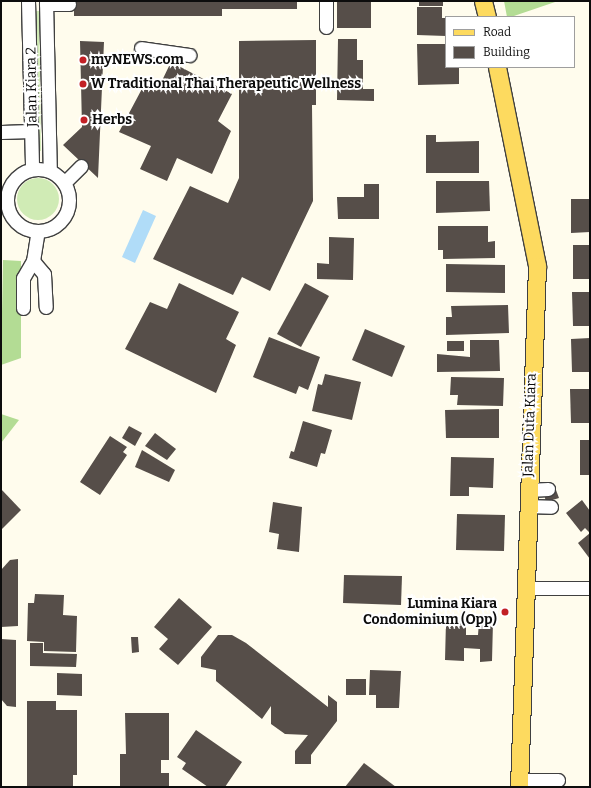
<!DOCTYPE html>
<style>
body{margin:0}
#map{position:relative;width:591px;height:788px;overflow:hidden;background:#fffced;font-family:Bitter,serif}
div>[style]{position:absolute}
.green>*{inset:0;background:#d0ebb5}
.round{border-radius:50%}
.forest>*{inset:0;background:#b3dc94}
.water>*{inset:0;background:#b0dcf8}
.building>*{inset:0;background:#564e49}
.roads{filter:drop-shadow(1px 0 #404040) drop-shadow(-1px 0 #404040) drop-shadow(0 1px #404040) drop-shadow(0 -1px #404040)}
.minor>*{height:13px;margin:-6.5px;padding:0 6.5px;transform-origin:6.5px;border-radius:6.5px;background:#fff}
.minor>.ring{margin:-6.5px;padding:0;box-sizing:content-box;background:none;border:13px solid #fff;border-radius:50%}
.major>*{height:17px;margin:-8.5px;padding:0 8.5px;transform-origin:8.5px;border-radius:8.5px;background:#fdda5f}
.dots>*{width:11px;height:11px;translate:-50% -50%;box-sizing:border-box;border:2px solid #fff;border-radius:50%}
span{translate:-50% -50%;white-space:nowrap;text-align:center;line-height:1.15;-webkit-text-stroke:4px #fff;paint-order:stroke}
.poi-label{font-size:14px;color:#0d0d0d;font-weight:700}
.left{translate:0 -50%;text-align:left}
.right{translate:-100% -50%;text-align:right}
.street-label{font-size:14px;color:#0d0d0d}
.frame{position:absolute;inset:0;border:2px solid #0d0d0d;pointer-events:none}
.legend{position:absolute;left:445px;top:16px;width:130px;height:52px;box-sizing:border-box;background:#fff;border:1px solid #9e9e9e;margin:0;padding:5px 7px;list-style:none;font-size:12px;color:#0d0d0d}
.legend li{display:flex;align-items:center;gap:8px;height:20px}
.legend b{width:20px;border:1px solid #9e9e9e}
</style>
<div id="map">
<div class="green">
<i style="clip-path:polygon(34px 11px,39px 11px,41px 151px,36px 151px)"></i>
<i class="round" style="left:17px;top:178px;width:42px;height:42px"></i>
</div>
<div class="forest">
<i style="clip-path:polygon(504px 1px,558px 1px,511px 17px,507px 17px)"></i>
<i style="clip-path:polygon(3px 260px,21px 261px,21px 358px,1px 365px)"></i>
<i style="clip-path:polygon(1px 414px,19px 420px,1px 443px)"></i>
</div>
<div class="water">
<i style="clip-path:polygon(143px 210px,156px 216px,135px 263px,122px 257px)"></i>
</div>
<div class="building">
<i style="clip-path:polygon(74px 1px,297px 1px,297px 9px,222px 9px,222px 16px,74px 16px)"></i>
<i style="clip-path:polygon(337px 1px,371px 1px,371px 28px,337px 28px)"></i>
<i style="clip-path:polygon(419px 1px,443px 1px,443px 6px,419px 6px)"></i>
<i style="clip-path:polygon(417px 7px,442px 7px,442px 18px,446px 18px,446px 36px,417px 35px)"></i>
<i style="clip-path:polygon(338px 39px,357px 39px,357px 60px,363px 60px,363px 89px,374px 89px,374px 101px,337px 100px)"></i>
<i style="clip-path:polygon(316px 40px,316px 105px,312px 105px,313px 201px,270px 291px,242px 277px,233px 295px,153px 259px,190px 186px,228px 203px,239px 178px,239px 41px)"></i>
<i style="clip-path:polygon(80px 41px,104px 42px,98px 178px,63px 145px,82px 127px)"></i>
<i style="clip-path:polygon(417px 44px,446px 44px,446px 67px,459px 67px,459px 84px,418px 85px)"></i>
<i style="clip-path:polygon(171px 62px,232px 94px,218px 121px,231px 131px,212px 174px,177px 158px,167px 181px,140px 169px,151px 146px,119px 132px,144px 85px,157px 91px)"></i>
<i style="clip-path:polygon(426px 135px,436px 135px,436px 142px,479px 141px,479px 173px,426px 173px)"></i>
<i style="clip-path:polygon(436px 181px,489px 181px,490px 211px,436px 213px)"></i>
<i style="clip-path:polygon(364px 184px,379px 184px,379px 219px,338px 219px,337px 197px,364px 197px)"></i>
<i style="clip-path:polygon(571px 199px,590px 199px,590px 232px,571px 233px)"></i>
<i style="clip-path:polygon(438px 226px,488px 226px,488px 242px,495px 241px,495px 258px,443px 259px,443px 250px,438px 250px)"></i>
<i style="clip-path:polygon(329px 237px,354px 238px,353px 280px,317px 279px,317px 263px,329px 264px)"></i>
<i style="clip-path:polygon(573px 245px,590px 245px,590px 279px,573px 279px)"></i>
<i style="clip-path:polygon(446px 264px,505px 265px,505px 293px,446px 292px)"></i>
<i style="clip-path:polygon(179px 283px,239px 312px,226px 339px,236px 345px,216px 393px,125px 349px,150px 302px,167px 309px)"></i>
<i style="clip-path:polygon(305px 283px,329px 296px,301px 347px,277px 334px)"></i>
<i style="clip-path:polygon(572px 292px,590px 292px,590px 326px,573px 326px)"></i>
<i style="clip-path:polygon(508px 305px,509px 333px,446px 335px,446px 317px,452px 317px,451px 306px)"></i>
<i style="clip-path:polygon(365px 329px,405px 346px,392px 377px,352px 360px)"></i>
<i style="clip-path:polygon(269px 337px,320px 357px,308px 390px,299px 386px,296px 394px,253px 377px)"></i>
<i style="clip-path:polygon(590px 338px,590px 372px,572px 372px,571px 339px)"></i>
<i style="clip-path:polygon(470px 340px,499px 340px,500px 371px,437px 372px,437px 354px,470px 357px)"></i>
<i style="clip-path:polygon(447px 341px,464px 341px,464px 351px,447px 351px)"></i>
<i style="clip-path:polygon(325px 374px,361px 382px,352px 420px,312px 411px,318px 384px,322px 385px)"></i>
<i style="clip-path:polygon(451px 377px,504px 378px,503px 406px,457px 405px,458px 395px,450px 395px)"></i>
<i style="clip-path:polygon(570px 389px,590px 389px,590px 423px,571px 423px)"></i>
<i style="clip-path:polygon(499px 409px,499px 438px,446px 438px,445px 410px)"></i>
<i style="clip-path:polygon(303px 421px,332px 430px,325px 454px,321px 453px,317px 467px,289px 458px,291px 451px,294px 452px)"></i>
<i style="clip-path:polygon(129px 426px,142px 433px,135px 446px,122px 438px)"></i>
<i style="clip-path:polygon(155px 433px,176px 449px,167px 460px,145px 446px)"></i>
<i style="clip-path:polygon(110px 436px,127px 447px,123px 452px,127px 455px,100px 495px,80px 482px)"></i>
<i style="clip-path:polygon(580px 440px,590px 440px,590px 475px,580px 475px)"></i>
<i style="clip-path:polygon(142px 450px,175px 470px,169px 482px,135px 467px)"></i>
<i style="clip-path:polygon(451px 457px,494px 458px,493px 488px,469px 487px,469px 496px,450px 496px)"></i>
<i style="clip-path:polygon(1px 489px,21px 510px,1px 530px)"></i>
<i style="clip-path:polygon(556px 490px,559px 498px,546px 502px,544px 494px)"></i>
<i style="clip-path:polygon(582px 500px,590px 511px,590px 533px,585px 528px,581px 532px,566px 513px)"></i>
<i style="clip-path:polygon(273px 502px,302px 507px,299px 552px,277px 549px,279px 534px,269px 532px)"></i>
<i style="clip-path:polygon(457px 514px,505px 515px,504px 551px,456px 550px)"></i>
<i style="clip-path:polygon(590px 533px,590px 559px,578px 543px)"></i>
<i style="clip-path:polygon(18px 559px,18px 626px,1px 627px,1px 570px,10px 560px)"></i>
<i style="clip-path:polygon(344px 575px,402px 576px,401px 605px,343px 603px)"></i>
<i style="clip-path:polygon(35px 594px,64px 595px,63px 615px,77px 616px,76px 652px,44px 651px,44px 642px,27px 641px,28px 603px,34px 603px)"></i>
<i style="clip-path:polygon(179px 598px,212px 627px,178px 665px,159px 649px,168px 639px,154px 627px)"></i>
<i style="clip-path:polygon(446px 621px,466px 621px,466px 635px,478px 635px,479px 622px,493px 622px,492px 661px,480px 662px,480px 649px,464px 648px,464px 661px,445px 660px)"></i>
<i style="clip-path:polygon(218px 635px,232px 635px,246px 643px,328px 707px,328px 695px,337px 702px,337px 721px,311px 755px,311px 764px,295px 764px,295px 751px,308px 735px,285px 734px,271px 724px,271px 706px,262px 719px,216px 681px,216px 670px,201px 667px,201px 657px)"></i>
<i style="clip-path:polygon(131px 637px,138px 637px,139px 652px,132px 653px)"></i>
<i style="clip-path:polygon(1px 639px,16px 640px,16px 707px,7px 706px,1px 699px)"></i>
<i style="clip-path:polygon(30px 643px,43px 643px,43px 653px,77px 654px,76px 667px,30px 666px)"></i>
<i style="clip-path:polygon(370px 670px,401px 671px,399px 708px,376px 708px,376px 695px,369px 695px)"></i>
<i style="clip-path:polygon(57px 673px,82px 674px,82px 696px,57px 695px)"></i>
<i style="clip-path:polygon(346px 679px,366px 679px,366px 695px,346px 695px)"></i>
<i style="clip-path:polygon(27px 701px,56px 701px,56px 710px,77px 710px,77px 775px,73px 775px,73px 787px,27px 787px)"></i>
<i style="clip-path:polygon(125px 713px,169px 713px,169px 760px,161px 760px,161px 773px,169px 773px,169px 787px,120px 786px,120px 754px,126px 754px)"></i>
<i style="clip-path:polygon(196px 730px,242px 762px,225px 787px,208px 787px,182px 769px,186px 763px,177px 757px)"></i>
<i style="clip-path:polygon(364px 763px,396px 787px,345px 787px)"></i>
</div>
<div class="roads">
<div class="minor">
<i style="left:28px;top:1px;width:168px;rotate:88.6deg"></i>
<i style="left:46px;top:1px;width:170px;rotate:88.7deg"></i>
<i style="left:326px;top:1px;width:26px;rotate:90deg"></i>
<i style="left:46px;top:4px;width:23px"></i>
<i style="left:141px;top:48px;width:49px;rotate:8.3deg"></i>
<i style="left:1px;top:132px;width:30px;rotate:-2deg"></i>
<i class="ring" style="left:7px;top:169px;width:49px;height:49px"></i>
<i style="left:64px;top:183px;width:24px;rotate:-45deg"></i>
<i style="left:33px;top:261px;width:30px;rotate:-81deg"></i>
<i style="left:23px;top:308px;width:30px;rotate:-90deg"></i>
<i style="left:23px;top:278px;width:20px;rotate:-60deg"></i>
<i style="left:33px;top:261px;width:17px;rotate:50deg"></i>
<i style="left:44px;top:274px;width:33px;rotate:87deg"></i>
<i style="left:528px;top:490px;width:20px;rotate:-3deg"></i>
<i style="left:527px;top:506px;width:24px;rotate:2deg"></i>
<i style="left:525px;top:588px;width:65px"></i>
<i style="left:519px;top:780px;width:39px"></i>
</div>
<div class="major">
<i style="left:483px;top:1px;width:16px;rotate:76deg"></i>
<i style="left:497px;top:67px;width:203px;rotate:78.6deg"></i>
<i style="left:537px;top:266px;width:521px;rotate:91.98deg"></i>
</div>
</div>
<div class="dots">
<i style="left:83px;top:60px;background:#c22025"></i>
<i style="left:83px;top:84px;background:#c22025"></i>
<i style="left:84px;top:120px;background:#c22025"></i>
<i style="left:505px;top:612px;background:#c22025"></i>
</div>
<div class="poi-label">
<span class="left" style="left:91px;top:60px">myNEWS.com</span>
<span class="left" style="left:91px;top:84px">W Traditional Thai Therapeutic Wellness</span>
<span class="left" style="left:92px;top:120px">Herbs</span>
<span class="right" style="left:497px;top:612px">Lumina Kiara<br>Condominium (Opp)</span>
</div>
<div class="street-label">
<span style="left:32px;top:87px;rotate:-91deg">Jalan Kiara 2</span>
<span style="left:530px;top:425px;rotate:-88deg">Jalan Duta Kiara</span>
</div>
<div class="frame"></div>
<ul class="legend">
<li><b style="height:5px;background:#fdda5f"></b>Road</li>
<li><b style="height:11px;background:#564e49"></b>Building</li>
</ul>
</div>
